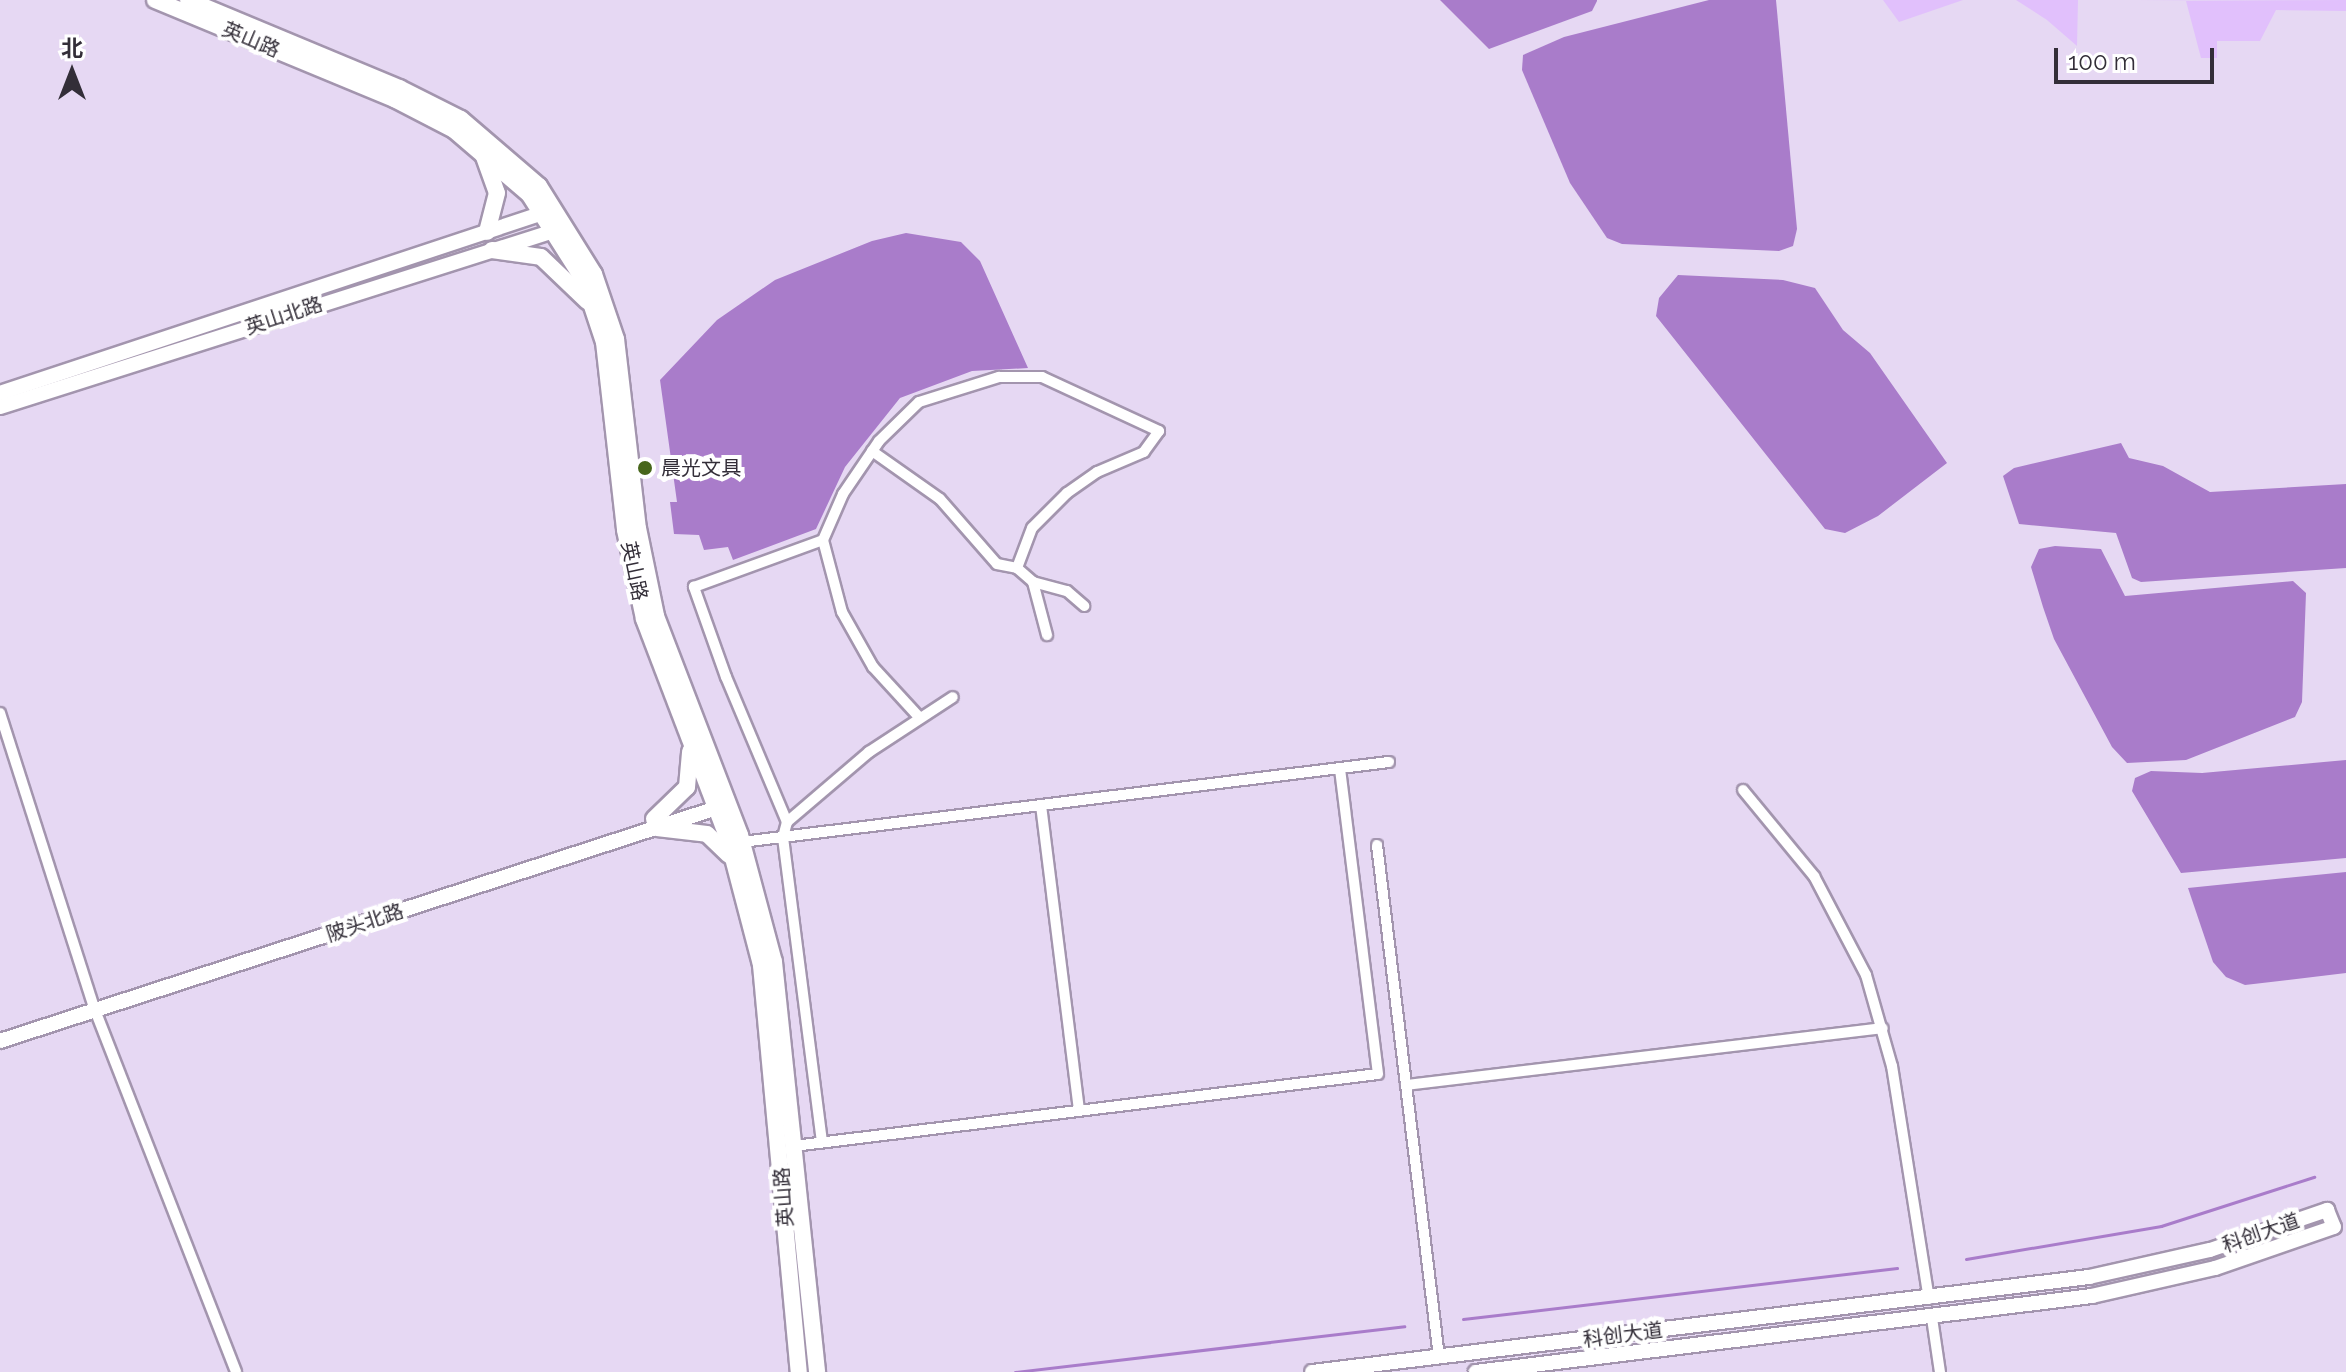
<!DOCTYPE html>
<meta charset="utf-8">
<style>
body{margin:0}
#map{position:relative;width:2346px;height:1372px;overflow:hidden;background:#e6d8f3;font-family:Raleway,"Noto Sans SC",sans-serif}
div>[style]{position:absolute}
.green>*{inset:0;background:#e1c0fc}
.water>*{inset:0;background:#a97cca}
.stream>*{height:3px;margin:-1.5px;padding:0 1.5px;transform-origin:1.5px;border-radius:1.5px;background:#a97cca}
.roads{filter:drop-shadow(2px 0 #a395ae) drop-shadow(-2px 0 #a395ae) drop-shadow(0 2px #a395ae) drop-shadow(0 -2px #a395ae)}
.street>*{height:10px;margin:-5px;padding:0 5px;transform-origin:5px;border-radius:5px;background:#fff}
.secondary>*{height:14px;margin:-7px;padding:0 7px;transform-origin:7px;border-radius:7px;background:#fff}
.primary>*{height:16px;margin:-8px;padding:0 8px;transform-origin:8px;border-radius:8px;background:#fff}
.dots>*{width:22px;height:22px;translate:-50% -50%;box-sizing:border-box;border:4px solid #fff;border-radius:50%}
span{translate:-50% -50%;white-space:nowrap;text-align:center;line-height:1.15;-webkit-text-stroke:8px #fff;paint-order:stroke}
.street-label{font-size:20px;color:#332e38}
.poi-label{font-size:20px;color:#332e38}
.left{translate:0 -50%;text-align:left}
.north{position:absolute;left:32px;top:32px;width:80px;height:80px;-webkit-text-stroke:6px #fff;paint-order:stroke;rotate:0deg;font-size:22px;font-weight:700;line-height:32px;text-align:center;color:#332e38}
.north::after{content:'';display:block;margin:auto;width:28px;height:36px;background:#332e38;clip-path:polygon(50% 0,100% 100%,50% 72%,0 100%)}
.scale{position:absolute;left:2054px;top:48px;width:160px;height:36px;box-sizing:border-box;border:4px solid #332e38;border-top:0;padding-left:10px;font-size:24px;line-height:28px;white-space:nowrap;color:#332e38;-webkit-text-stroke:6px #fff;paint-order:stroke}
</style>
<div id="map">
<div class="green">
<i style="clip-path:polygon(1883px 0,1963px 0,1899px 22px)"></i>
<i style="clip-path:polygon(2016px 0,2078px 0,2077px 46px,2047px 20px)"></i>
<i style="clip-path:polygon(2346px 0,2346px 11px,2276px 10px,2260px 41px,2217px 41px,2217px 58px,2201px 58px,2186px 1px,2135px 1px)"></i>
</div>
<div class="water">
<i style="clip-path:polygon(1440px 0,1597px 0,1597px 1px,1592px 11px,1489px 49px)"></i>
<i style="clip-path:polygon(1709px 0,1776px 0,1797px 229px,1793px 246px,1779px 251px,1622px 244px,1607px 238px,1570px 183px,1522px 70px,1523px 55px,1564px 37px)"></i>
<i style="clip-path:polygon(906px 233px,961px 242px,980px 261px,1028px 368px,972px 371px,900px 398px,845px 467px,816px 529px,733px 560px,728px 547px,704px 550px,699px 535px,674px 534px,670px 502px,677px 502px,660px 380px,717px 320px,775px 280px,872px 241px)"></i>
<i style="clip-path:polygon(1678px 275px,1783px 280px,1815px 288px,1843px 330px,1870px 353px,1947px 463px,1878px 516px,1845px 533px,1825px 529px,1656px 316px,1659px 298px)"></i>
<i style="clip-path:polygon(2121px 443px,2129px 458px,2163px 466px,2210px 492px,2346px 484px,2346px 568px,2141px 582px,2132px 578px,2116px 533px,2019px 524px,2003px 476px,2014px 468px)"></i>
<i style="clip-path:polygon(2055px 546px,2101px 549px,2125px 596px,2293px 581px,2306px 593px,2302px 702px,2295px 717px,2186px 760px,2127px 763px,2112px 747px,2054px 639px,2043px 607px,2031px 567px,2039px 549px)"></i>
<i style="clip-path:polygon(2346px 760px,2346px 858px,2181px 873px,2132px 791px,2135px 778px,2151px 771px,2202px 773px)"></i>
<i style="clip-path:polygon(2346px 872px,2346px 973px,2245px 985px,2226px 977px,2213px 962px,2188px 888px)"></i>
</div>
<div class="stream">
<i style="left:1966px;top:1259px;width:198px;rotate:-9.6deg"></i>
<i style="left:2161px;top:1226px;width:161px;rotate:-17.8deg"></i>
<i style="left:1463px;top:1319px;width:437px;rotate:-6.7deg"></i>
<i style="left:1015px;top:1372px;width:392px;rotate:-6.7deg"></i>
</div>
<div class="roads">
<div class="street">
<i style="left:872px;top:451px;width:83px;rotate:35.2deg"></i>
<i style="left:940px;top:499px;width:86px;rotate:48.8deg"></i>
<i style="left:997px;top:564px;width:20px;rotate:11deg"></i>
<i style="left:1033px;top:582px;width:55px;rotate:75.2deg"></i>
<i style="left:0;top:713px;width:312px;rotate:72.3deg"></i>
<i style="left:95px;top:1010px;width:388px;rotate:68.7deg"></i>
<i style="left:919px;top:717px;width:68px;rotate:-132.6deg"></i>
<i style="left:873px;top:667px;width:63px;rotate:-119.4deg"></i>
<i style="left:842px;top:612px;width:74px;rotate:-104.8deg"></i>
<i style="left:823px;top:540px;width:50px;rotate:-66.5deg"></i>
<i style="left:843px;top:494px;width:64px;rotate:-55.8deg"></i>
<i style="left:879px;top:441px;width:56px;rotate:-44.3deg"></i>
<i style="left:919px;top:402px;width:84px;rotate:-17.4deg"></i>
<i style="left:999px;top:377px;width:43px"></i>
<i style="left:1042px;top:377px;width:129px;rotate:24.8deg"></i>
<i style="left:1159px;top:431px;width:26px;rotate:126deg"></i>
<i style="left:1144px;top:452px;width:51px;rotate:156.9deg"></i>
<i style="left:1097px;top:472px;width:37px;rotate:145deg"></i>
<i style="left:1067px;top:493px;width:49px;rotate:135deg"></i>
<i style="left:1032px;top:528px;width:43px;rotate:110.6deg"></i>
<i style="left:1017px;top:568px;width:21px;rotate:41deg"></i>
<i style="left:1033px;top:582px;width:35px;rotate:15deg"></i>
<i style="left:1067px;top:591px;width:23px;rotate:41deg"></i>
<i style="left:1743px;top:790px;width:112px;rotate:50.5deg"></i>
<i style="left:1814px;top:876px;width:112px;rotate:62.3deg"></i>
<i style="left:1866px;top:975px;width:95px;rotate:74.1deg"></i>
<i style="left:1892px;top:1066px;width:236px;rotate:81deg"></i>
<i style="left:1041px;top:805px;width:308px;rotate:82.9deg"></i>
<i style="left:787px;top:822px;width:157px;rotate:-112.8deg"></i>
<i style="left:726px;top:677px;width:96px;rotate:-109.6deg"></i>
<i style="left:694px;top:587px;width:137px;rotate:-20deg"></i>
<i style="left:742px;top:842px;width:652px;rotate:-7.05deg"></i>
<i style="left:1377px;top:845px;width:516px;rotate:83.1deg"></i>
<i style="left:1406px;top:1085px;width:480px;rotate:-6.8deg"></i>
<i style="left:822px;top:1142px;width:307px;rotate:-97.3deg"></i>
<i style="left:783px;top:837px;width:16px;rotate:-75deg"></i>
<i style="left:787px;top:822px;width:108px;rotate:-40.5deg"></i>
<i style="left:869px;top:752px;width:100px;rotate:-33.2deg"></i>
<i style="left:794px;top:1146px;width:588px;rotate:-7.03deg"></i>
<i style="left:1378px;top:1074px;width:308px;rotate:-97.1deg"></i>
<i style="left:1932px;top:1318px;width:55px;rotate:81.6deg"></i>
</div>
<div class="secondary">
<i style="left:0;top:393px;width:582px;rotate:-18.34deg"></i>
<i style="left:0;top:407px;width:588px;rotate:-17.63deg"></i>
<i style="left:0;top:1041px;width:763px;rotate:-18.01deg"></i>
<i style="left:1312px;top:1372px;width:783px;rotate:-6.97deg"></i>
<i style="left:2089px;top:1277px;width:124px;rotate:-12.6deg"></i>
<i style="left:2210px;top:1250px;width:124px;rotate:-18.9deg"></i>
<i style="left:2327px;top:1210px;width:18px;rotate:68deg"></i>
<i style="left:2334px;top:1227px;width:126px;rotate:161deg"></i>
<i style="left:2215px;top:1268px;width:126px;rotate:167.2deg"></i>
<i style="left:2092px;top:1296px;width:621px;rotate:172.97deg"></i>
</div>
<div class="primary">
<i style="left:155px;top:0;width:259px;rotate:22.5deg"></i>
<i style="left:394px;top:99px;width:68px;rotate:27.3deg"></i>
<i style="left:454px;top:130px;width:99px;rotate:40.5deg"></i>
<i style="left:529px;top:194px;width:101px;rotate:57.6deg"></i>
<i style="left:583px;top:279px;width:66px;rotate:71.6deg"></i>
<i style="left:604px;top:342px;width:189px;rotate:83.6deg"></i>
<i style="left:625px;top:530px;width:91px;rotate:77.9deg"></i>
<i style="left:644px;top:619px;width:235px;rotate:69.1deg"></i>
<i style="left:728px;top:839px;width:130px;rotate:75.3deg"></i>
<i style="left:761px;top:965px;width:409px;rotate:84.7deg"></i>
<i style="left:188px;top:0;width:229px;rotate:22.6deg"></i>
<i style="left:399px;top:88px;width:69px;rotate:26.6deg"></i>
<i style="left:461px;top:119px;width:103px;rotate:40.7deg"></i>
<i style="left:539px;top:186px;width:104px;rotate:58deg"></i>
<i style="left:594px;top:274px;width:69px;rotate:71.3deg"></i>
<i style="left:616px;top:339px;width:190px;rotate:83.4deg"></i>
<i style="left:638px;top:528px;width:90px;rotate:78.4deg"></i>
<i style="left:656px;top:616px;width:235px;rotate:69deg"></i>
<i style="left:740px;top:835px;width:131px;rotate:75deg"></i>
<i style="left:774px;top:962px;width:412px;rotate:84deg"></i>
<i style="left:483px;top:154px;width:41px;rotate:70.3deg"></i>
<i style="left:497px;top:193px;width:40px;rotate:104.4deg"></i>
<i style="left:492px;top:250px;width:49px;rotate:8.1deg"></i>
<i style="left:541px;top:257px;width:64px;rotate:43.7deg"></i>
<i style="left:654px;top:819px;width:46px;rotate:-44.1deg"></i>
<i style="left:687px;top:787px;width:36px;rotate:-85deg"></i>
<i style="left:657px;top:828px;width:50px;rotate:6.8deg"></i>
<i style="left:707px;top:834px;width:30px;rotate:44deg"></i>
</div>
</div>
<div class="dots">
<i style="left:645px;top:468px;background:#47661b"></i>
</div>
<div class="street-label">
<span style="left:251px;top:40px;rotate:23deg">英山路</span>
<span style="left:284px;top:316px;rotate:-18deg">英山北路</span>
<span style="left:634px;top:571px;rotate:78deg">英山路</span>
<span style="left:365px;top:923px;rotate:-18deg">陂头北路</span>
<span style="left:784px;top:1197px;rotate:-94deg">英山路</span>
<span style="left:2261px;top:1233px;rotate:-19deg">科创大道</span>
<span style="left:1623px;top:1335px;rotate:-7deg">科创大道</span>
</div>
<div class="poi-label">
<span class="left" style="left:661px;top:468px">晨光文具</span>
</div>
<div class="north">北</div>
<div class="scale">100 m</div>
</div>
